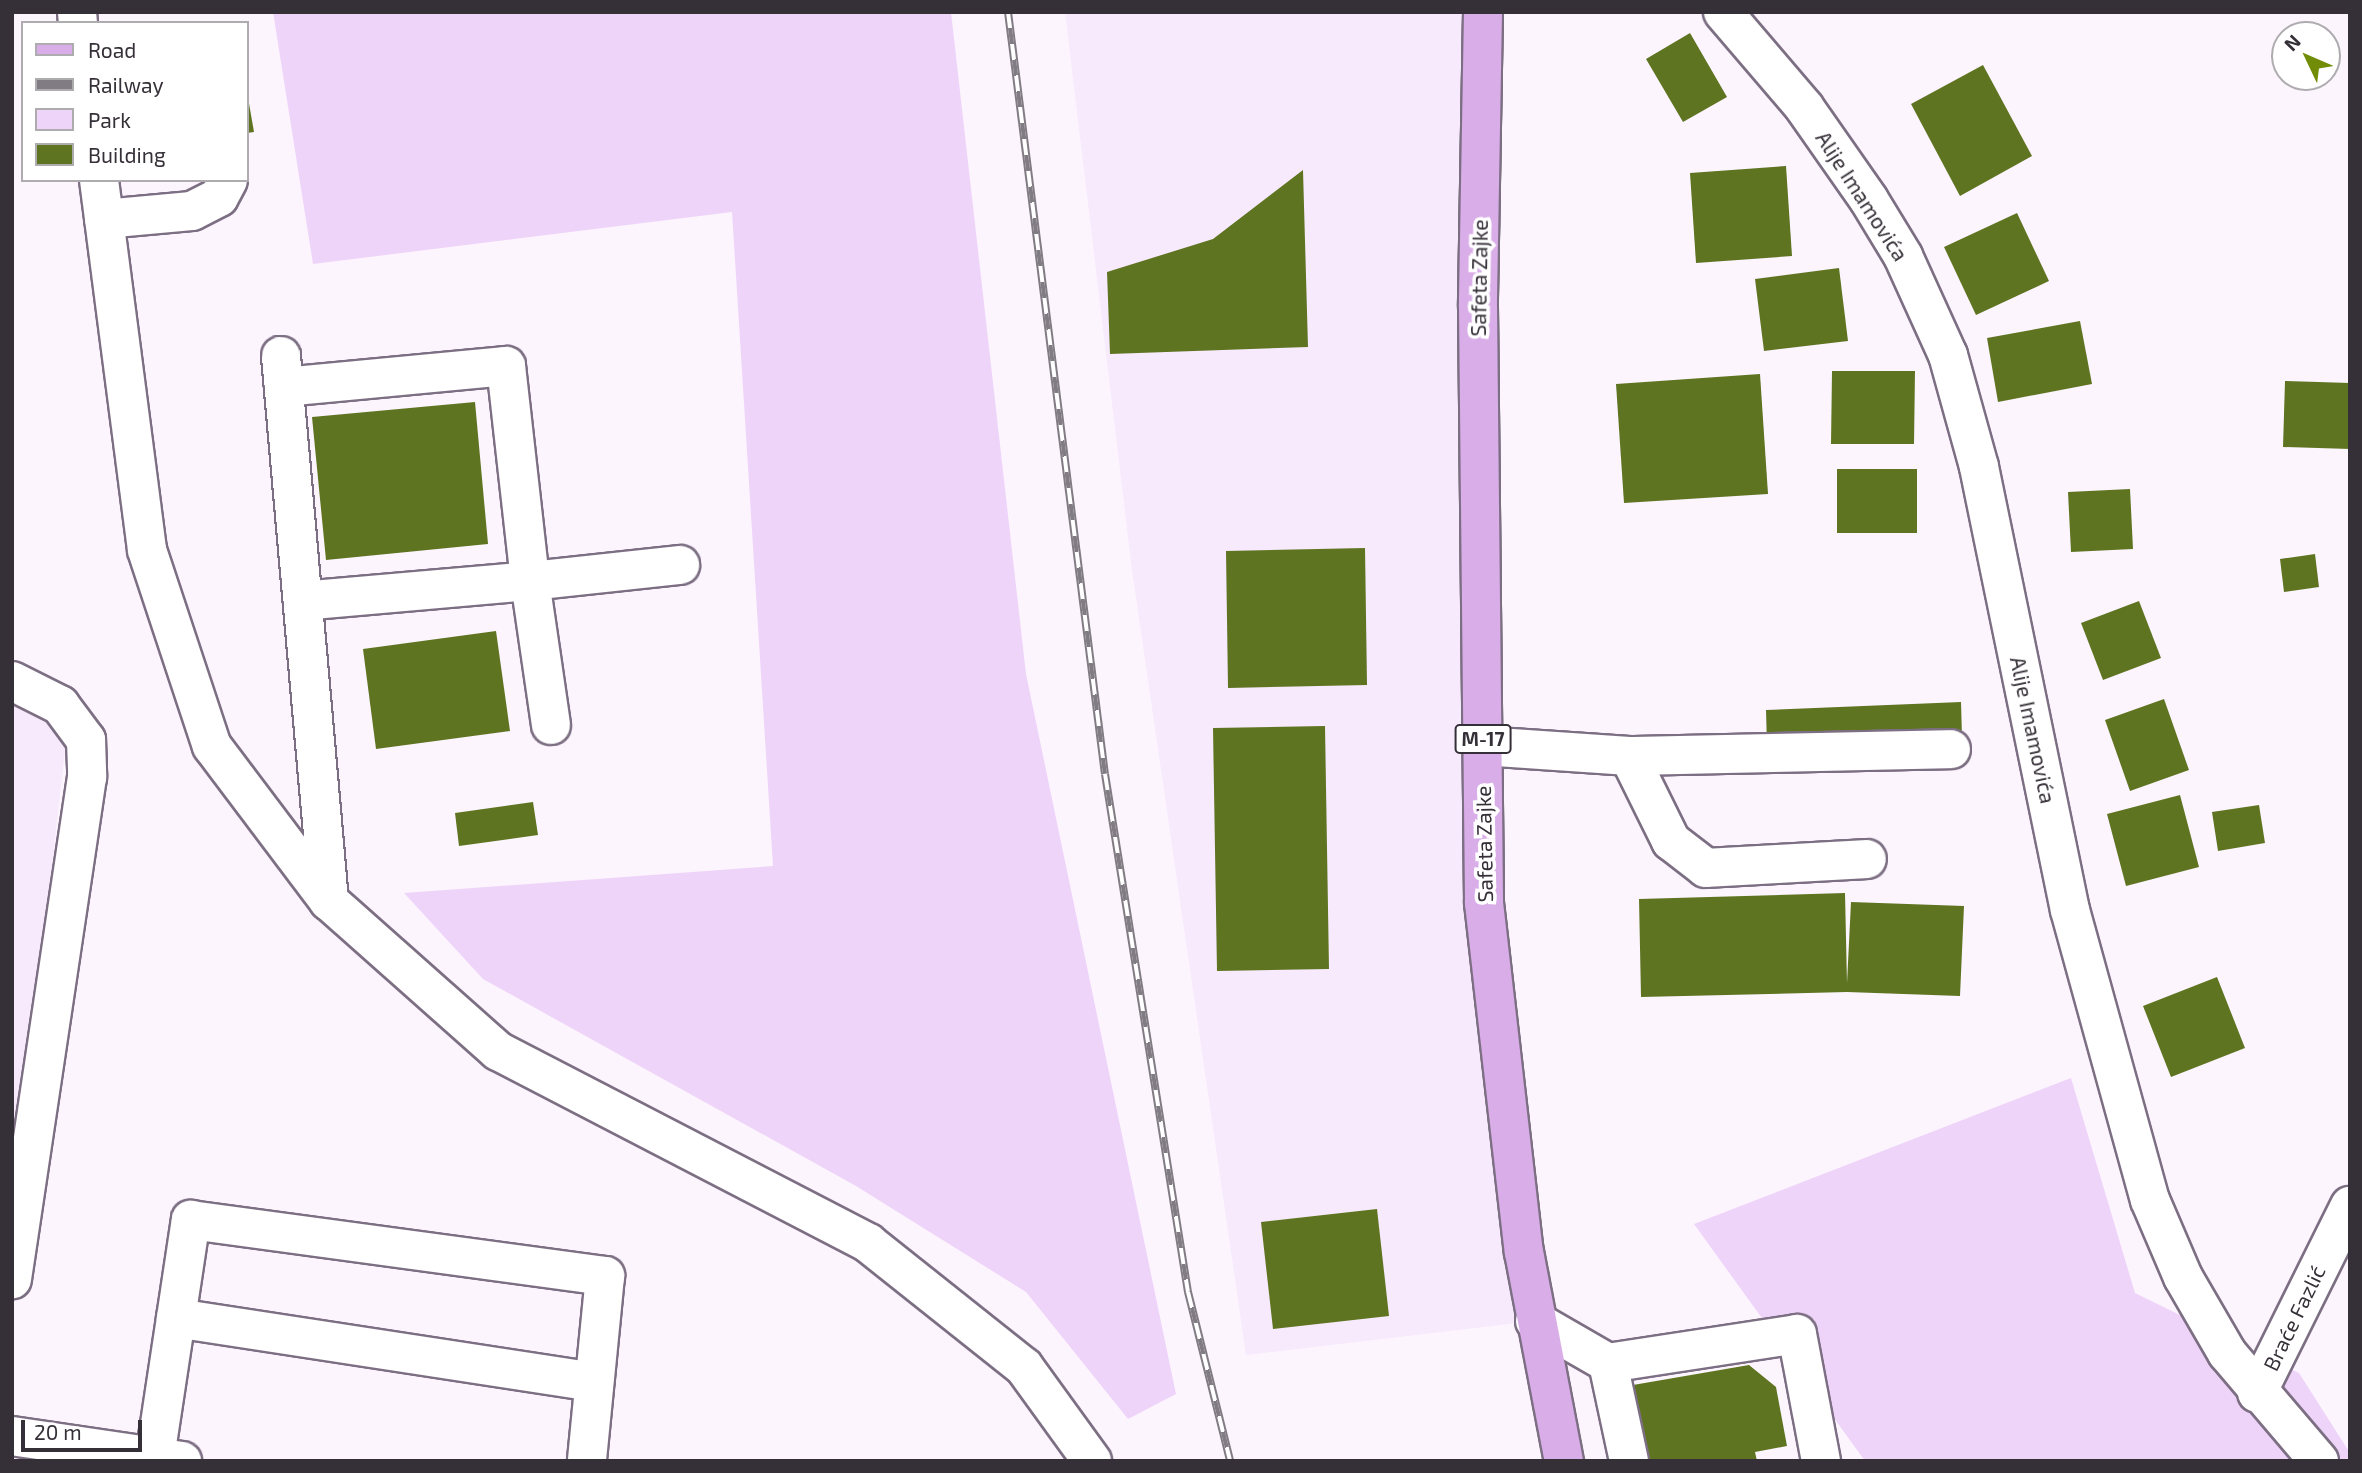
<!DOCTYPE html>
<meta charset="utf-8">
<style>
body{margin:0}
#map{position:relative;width:2362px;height:1473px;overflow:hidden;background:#fcf5fe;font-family:"Exo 2",sans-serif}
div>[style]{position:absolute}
.built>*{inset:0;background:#f7eafc}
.green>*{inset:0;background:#efd4f9}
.building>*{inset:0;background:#5f7421}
.roads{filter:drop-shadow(2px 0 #7d6f83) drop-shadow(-2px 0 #7d6f83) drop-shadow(0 2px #7d6f83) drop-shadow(0 -2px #7d6f83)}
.minor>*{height:38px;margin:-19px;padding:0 19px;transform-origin:19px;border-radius:19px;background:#fff}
.major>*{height:38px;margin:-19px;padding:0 19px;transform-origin:19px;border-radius:19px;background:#d9ade8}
.rail>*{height:8px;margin-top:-4px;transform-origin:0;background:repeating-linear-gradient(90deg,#fff 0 16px,#817b83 0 32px);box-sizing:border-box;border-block:2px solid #817b83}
span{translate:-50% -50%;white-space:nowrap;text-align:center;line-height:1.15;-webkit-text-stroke:7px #fff;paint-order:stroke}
.shield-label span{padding:2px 5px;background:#fff;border:2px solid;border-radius:5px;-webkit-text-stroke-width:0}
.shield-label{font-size:19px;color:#352f37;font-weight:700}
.street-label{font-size:21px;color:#352f37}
.frame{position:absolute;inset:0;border:14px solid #352f37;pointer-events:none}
.legend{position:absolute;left:21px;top:21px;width:228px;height:161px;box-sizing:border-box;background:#fff;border:2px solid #aeacaf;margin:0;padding:9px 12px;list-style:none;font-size:21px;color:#352f37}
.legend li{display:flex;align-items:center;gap:14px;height:35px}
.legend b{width:35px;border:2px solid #aeacaf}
.north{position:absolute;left:2271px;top:21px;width:70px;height:70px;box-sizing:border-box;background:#fff;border:2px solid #aeacaf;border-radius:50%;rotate:314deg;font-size:19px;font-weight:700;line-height:28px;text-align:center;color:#352f37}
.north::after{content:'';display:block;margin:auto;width:24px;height:32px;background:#718c06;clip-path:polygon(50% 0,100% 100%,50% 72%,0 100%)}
.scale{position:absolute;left:21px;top:1420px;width:121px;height:32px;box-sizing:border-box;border:4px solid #352f37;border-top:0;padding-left:9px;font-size:21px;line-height:24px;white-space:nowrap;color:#352f37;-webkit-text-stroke:5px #fff;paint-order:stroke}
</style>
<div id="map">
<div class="built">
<i style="clip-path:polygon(1065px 12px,1486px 12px,1483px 746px,1535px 1321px,1246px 1355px,1132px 570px)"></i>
<i style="clip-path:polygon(12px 678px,72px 687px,12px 1224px)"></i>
</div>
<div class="green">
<i style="clip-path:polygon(273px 12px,951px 12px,1026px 674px,1176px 1394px,1128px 1419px,1026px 1292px,856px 1186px,483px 979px,404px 893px,773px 866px,732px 212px,313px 264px)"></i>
<i style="clip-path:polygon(2071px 1078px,2135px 1293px,2299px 1373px,2350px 1453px,2350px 1461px,1865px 1461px,1694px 1224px)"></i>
</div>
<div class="building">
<i style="clip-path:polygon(1690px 33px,1727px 97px,1683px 122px,1646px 59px)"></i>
<i style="clip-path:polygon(1983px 65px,2032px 156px,1960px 196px,1911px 104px)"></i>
<i style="clip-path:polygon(247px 92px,254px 132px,247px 133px)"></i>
<i style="clip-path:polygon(1786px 166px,1792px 256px,1696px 263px,1690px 173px)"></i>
<i style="clip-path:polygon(1303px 170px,1308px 347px,1110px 354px,1107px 272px,1213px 239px)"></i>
<i style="clip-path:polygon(2017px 213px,2049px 281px,1976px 315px,1944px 247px)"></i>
<i style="clip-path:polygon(1839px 268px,1848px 341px,1764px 351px,1755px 279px)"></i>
<i style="clip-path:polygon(2080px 321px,2092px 384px,1998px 402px,1987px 338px)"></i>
<i style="clip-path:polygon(1832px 371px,1915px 371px,1914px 444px,1831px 444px)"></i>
<i style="clip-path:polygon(1760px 374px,1768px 494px,1624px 503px,1616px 384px)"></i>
<i style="clip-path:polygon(2285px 381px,2350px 383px,2350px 449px,2283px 447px)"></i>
<i style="clip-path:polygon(475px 402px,488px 544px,326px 560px,312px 417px)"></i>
<i style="clip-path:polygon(1837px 469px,1917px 469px,1917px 533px,1837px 533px)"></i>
<i style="clip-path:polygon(2130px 489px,2133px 549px,2071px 552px,2068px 492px)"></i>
<i style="clip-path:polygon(1365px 548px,1367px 685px,1228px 688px,1226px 551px)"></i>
<i style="clip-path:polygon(2315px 554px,2319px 587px,2284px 592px,2280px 559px)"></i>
<i style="clip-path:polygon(2139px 601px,2161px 658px,2103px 680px,2081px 623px)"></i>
<i style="clip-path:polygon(496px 631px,510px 731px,376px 749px,363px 649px)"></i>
<i style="clip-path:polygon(2164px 699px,2189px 770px,2130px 791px,2105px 720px)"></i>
<i style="clip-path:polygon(1961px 702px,1962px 737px,1767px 746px,1766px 710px)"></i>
<i style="clip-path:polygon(1325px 726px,1329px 969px,1217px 971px,1213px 728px)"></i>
<i style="clip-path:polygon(2180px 795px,2199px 867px,2126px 886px,2107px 814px)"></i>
<i style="clip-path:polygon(533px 802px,538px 835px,459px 846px,455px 813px)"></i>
<i style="clip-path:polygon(2259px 805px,2265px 843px,2218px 851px,2212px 812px)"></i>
<i style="clip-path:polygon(1845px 893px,1847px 983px,1851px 902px,1964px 906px,1960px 996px,1847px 992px,1641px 997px,1639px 899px)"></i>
<i style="clip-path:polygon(2217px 977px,2245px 1048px,2171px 1077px,2143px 1006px)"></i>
<i style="clip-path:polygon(1377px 1209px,1389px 1316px,1273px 1329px,1261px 1222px)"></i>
<i style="clip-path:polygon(1749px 1365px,1776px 1387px,1787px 1446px,1755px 1452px,1757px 1461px,1650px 1461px,1633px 1385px)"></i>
</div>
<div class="roads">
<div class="minor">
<i style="left:77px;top:12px;width:11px;rotate:85deg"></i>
<i style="left:1723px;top:12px;width:125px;rotate:49.5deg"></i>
<i style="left:1804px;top:107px;width:113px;rotate:55deg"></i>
<i style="left:1869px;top:200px;width:66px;rotate:58.7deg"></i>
<i style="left:1903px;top:256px;width:109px;rotate:65.6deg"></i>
<i style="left:1948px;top:355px;width:116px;rotate:74.5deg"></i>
<i style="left:1979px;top:467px;width:452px;rotate:78.4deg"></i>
<i style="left:2070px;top:910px;width:301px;rotate:74.6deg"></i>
<i style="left:2150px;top:1200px;width:84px;rotate:66.8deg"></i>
<i style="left:2183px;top:1277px;width:88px;rotate:59.9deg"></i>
<i style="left:2227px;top:1353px;width:142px;rotate:49.6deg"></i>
<i style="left:99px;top:180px;width:373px;rotate:82.6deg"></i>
<i style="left:147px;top:550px;width:206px;rotate:71.7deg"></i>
<i style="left:212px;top:746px;width:194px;rotate:53deg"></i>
<i style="left:329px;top:901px;width:226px;rotate:41.6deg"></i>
<i style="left:498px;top:1051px;width:417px;rotate:27.4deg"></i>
<i style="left:868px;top:1243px;width:199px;rotate:38.5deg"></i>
<i style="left:1024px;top:1367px;width:116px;rotate:54.1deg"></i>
<i style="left:104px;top:219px;width:88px;rotate:-5.2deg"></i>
<i style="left:192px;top:211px;width:30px;rotate:-27deg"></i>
<i style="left:219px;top:197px;width:19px;rotate:-62deg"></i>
<i style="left:281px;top:356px;width:547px;rotate:84.97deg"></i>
<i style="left:284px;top:387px;width:223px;rotate:-5.4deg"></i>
<i style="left:506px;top:366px;width:216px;rotate:83.6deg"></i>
<i style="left:530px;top:581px;width:228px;rotate:175deg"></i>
<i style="left:12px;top:681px;width:54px;rotate:26.6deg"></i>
<i style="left:60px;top:705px;width:44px;rotate:53.4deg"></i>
<i style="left:86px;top:740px;width:37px;rotate:88deg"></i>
<i style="left:87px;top:777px;width:508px;rotate:98.5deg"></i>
<i style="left:551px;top:725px;width:146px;rotate:-98.3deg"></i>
<i style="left:530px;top:581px;width:151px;rotate:-6.1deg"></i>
<i style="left:1483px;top:746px;width:146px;rotate:3.9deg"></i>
<i style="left:1629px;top:756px;width:95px;rotate:63.7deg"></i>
<i style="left:1671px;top:841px;width:44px;rotate:37.6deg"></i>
<i style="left:1706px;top:868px;width:161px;rotate:-3.2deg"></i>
<i style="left:1629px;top:756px;width:322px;rotate:-1.2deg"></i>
<i style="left:176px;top:1318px;width:423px;rotate:8.7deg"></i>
<i style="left:1535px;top:1321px;width:84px;rotate:29.9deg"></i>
<i style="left:1608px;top:1363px;width:100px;rotate:77.9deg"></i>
<i style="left:1608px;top:1363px;width:191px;rotate:-8.7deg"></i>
<i style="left:1797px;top:1334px;width:129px;rotate:79.3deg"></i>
<i style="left:2257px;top:1393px;width:209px;rotate:-63.6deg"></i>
<i style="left:12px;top:1436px;width:172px;rotate:8.4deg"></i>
<i style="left:155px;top:1457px;width:240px;rotate:-81.4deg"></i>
<i style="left:191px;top:1220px;width:418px;rotate:7.7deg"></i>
<i style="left:605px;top:1276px;width:186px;rotate:95.6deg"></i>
</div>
<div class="major">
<i style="left:1483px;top:12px;width:295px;rotate:91deg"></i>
<i style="left:1478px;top:307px;width:596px;rotate:89.42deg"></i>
<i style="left:1484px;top:903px;width:351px;rotate:83.5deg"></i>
<i style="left:1524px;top:1252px;width:213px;rotate:79.2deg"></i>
</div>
</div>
<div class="rail">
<i style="left:1008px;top:12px;width:768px;rotate:82.75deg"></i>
<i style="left:1105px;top:774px;width:525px;rotate:80.9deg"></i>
<i style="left:1188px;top:1292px;width:174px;rotate:76deg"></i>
</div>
<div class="shield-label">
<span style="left:1483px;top:739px">M-17</span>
</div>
<div class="street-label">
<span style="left:1862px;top:196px;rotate:57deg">Alije Imamovića</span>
<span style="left:1479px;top:278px;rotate:-89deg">Safeta Zajke</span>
<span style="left:2033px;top:730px;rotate:78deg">Alije Imamovića</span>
<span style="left:1484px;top:844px;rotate:-91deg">Safeta Zajke</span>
<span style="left:2294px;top:1318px;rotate:-64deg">Braće Fazlić</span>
</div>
<div class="frame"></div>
<ul class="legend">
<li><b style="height:9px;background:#d9ade8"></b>Road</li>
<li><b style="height:9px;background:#817b83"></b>Railway</li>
<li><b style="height:19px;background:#efd4f9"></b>Park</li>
<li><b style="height:19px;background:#5f7421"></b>Building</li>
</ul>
<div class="north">N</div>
<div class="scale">20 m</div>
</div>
